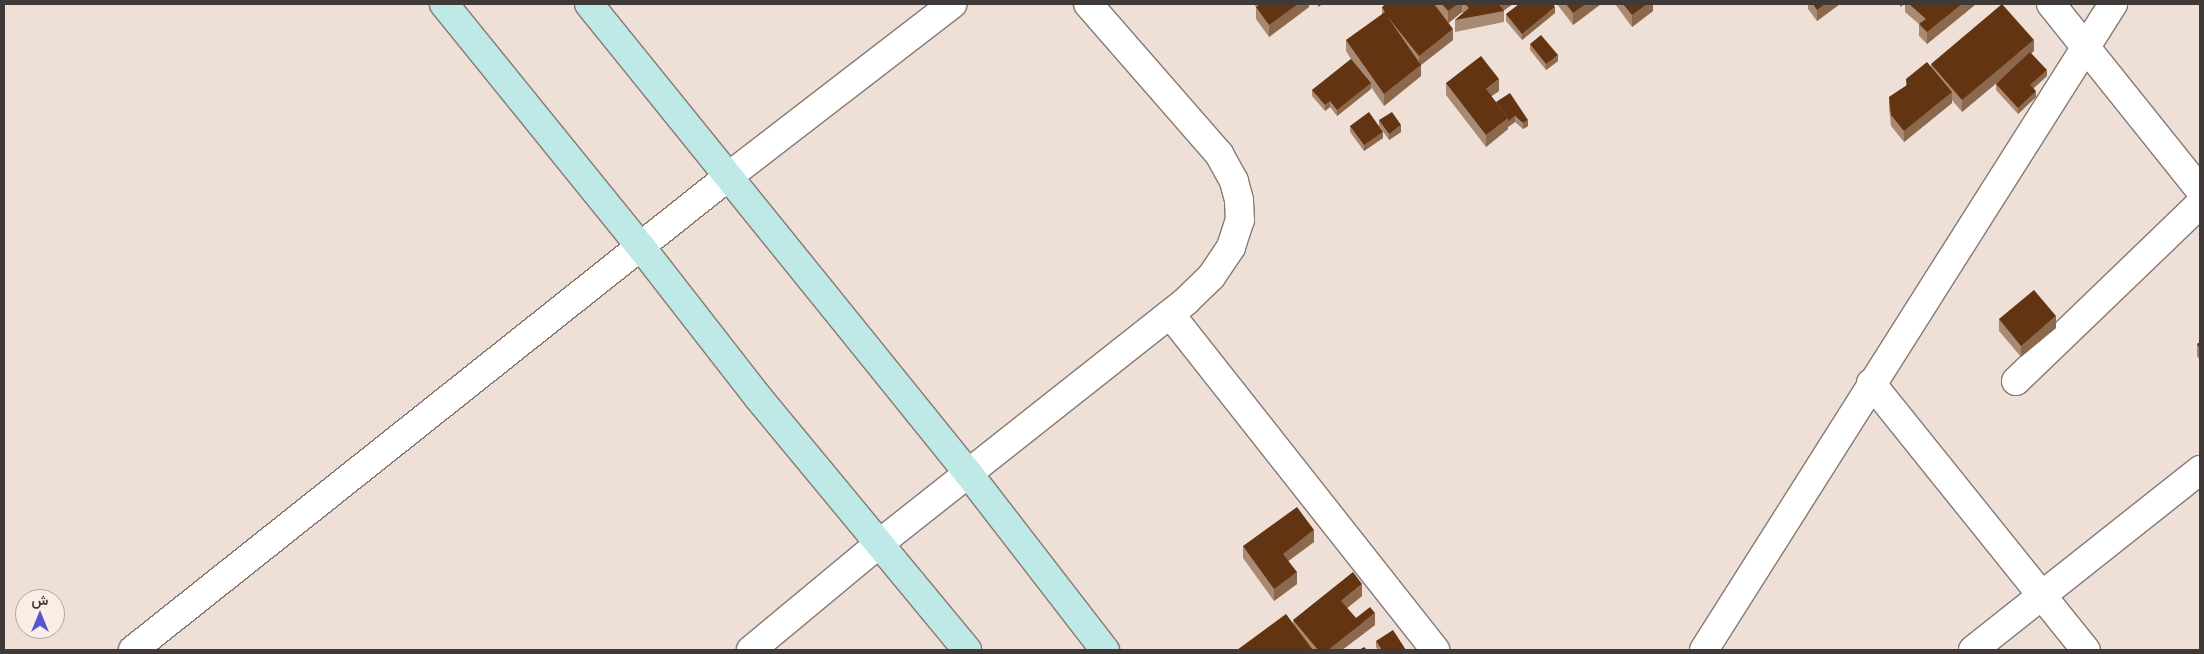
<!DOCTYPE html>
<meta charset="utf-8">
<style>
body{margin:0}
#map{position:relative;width:2204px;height:654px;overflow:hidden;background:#eee0d7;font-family:Mulish,Vazirmatn,sans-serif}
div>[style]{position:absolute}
.roads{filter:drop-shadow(1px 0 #877a73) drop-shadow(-1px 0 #877a73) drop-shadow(0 1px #877a73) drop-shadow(0 -1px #877a73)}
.street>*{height:28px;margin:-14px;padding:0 14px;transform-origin:14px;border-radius:14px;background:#fff}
.secondary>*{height:28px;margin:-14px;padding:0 14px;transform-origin:14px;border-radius:14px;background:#bee9e6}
.wall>*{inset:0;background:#a88a74}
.shaded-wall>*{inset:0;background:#8c684c}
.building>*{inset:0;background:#623411}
span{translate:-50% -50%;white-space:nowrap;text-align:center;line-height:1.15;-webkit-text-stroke:5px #fbede5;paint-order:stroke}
.frame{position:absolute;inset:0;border:5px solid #3f3a37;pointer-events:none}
.north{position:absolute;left:15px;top:589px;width:50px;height:50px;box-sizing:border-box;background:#fbede5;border:1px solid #b0a59f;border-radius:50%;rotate:0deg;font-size:14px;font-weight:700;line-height:20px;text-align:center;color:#3f3a37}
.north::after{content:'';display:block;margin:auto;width:18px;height:22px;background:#5657ce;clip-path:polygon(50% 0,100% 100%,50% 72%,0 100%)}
</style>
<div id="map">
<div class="roads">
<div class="street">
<i style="left:2051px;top:4px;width:238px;rotate:51.3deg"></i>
<i style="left:1170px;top:314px;width:428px;rotate:51.7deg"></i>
<i style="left:2016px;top:381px;width:255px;rotate:-43.9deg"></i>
<i style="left:1871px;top:383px;width:343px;rotate:51.2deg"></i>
<i style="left:133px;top:650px;width:762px;rotate:-38.5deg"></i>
<i style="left:729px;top:176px;width:282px;rotate:-37.6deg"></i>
<i style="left:751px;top:650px;width:168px;rotate:-39.7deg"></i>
<i style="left:880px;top:543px;width:390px;rotate:-38.3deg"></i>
<i style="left:1186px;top:301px;width:35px;rotate:-44deg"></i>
<i style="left:1211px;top:277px;width:36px;rotate:-56deg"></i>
<i style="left:1231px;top:247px;width:28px;rotate:-72deg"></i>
<i style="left:1240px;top:220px;width:20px;rotate:-93deg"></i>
<i style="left:1239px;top:200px;width:20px;rotate:-105deg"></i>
<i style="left:1234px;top:181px;width:31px;rotate:-119deg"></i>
<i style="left:1219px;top:154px;width:199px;rotate:-131.1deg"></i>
<i style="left:1704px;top:650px;width:765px;rotate:-57.66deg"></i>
<i style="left:1973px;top:650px;width:290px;rotate:-38.4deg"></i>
</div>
<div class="secondary">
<i style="left:444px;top:4px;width:313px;rotate:51deg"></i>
<i style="left:641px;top:247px;width:189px;rotate:52.1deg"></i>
<i style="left:757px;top:396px;width:330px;rotate:50.4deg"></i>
<i style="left:589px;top:4px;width:603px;rotate:51.06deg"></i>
<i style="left:968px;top:473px;width:224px;rotate:52.3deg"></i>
</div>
</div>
<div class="wall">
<i style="clip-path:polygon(1254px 4px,1309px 4px,1309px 7px,1269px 37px,1256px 19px,1256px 7px)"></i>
<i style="clip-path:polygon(1386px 4px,1513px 4px,1504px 10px,1504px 22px,1455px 32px,1455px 20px,1463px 13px,1462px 12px,1449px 23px,1453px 40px,1421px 65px,1421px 76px,1384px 106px,1371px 87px,1371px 89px,1337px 116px,1330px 107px,1325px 111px,1312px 96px,1312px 90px,1351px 59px,1346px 51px,1346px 40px,1382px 15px,1382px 7px)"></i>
<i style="clip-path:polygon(1557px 4px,1601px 4px,1573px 25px)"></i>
<i style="clip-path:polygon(1615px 4px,1653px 4px,1653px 11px,1632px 27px)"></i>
<i style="clip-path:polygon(1808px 4px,1840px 4px,1817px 21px,1808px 9px)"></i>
<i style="clip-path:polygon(1905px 4px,1976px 4px,1927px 44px,1919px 36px,1919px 24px,1905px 12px)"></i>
<i style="clip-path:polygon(1555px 13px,1522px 40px,1506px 21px,1506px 14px)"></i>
<i style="clip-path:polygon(1530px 44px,1558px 61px,1546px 70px,1530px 50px)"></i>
<i style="clip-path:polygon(2034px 51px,2031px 53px,2047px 76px,2034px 88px,2036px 97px,2018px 114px,1996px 90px,1996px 84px,2003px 78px,1962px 112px,1952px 100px,1952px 103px,1904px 142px,1891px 126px,1889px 108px,1889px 97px,1906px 86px,1906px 79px,1931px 66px,1931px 64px)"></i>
<i style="clip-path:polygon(1446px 83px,1499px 91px,1491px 96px,1496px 102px,1528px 126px,1523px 129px,1515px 122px,1508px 127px,1508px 129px,1486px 147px,1446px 95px)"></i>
<i style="clip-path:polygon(1379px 120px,1401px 132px,1389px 140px,1379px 126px)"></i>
<i style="clip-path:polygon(1350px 126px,1383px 138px,1364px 151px,1350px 132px)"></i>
<i style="clip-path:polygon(1999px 319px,2056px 328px,2021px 357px,1999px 331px)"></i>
<i style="clip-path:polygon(2200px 342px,2200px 360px,2197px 356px,2197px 344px)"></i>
<i style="clip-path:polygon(1314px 542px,1288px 561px,1297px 584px,1274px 601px,1243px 558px,1243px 546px)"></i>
<i style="clip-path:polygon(1362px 596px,1347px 608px,1356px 618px,1375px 625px,1342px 650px,1237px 650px,1293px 623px,1293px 620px)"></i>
<i style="clip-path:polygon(1376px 641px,1406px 650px,1378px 650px,1376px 647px)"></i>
</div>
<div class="shaded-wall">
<i style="clip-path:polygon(1298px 4px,1309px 4px,1309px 7px,1269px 37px,1269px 25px)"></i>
<i style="clip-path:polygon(1318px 4px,1323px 4px,1318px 7px)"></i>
<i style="clip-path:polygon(1458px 4px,1462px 4px,1462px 12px,1448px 23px,1448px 11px)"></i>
<i style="clip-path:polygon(1501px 4px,1513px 4px,1503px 11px,1501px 12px)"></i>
<i style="clip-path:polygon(1586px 4px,1601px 4px,1573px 25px,1573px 13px)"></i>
<i style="clip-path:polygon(1647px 4px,1653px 4px,1653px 11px,1632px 27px,1632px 15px)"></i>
<i style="clip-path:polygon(1825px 4px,1840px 4px,1817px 21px,1817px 10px)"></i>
<i style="clip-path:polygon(1900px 4px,1905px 4px,1900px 7px)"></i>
<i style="clip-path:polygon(1962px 4px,1976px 4px,1927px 44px,1927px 32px)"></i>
<i style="clip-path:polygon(1555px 7px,1555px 13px,1522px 40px,1522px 34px)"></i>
<i style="clip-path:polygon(1453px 29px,1453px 40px,1421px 65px,1421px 76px,1384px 106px,1384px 94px,1419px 67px,1419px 56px)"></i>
<i style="clip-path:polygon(2034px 40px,2034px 51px,1962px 112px,1962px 100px)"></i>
<i style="clip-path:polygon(1558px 55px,1558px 61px,1546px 70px,1546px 64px)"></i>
<i style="clip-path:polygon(2047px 70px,2047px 76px,2030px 91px,2030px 85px)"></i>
<i style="clip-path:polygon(1499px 79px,1499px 91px,1486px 100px,1486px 89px)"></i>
<i style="clip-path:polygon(1371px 83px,1371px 89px,1337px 116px,1337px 110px)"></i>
<i style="clip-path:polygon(2036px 91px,2036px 97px,2018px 114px,2018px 108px)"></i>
<i style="clip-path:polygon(1952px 92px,1952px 103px,1904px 142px,1904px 131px)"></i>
<i style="clip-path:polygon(1330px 101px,1330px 107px,1325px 111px,1325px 105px)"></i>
<i style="clip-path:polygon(1515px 116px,1515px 122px,1508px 127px,1508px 121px)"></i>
<i style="clip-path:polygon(1508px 118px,1508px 129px,1486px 147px,1486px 135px)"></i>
<i style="clip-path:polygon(1528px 120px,1528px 126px,1523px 129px,1523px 123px)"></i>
<i style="clip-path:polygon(1401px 125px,1401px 132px,1389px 140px,1389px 134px)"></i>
<i style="clip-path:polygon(1383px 132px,1383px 138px,1364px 151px,1364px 145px)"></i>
<i style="clip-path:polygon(2056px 316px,2056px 328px,2021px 357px,2021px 346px)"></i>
<i style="clip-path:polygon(1314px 530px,1314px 542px,1283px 565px,1283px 554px)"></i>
<i style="clip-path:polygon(1297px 572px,1297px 584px,1274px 601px,1274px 589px)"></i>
<i style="clip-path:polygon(1362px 584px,1362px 596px,1341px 613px,1341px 601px)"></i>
<i style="clip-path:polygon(1375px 613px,1375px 625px,1342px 650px,1328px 650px)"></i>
</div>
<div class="building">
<i style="clip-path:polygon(1261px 4px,1298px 4px,1269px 25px,1256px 7px)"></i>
<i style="clip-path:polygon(1386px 4px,1434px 4px,1453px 29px,1419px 56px,1387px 16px,1421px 65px,1384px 94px,1346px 40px,1385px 12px,1382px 7px)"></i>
<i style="clip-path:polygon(1442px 4px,1458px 4px,1448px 11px)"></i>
<i style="clip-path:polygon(1465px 4px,1499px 4px,1504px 11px,1455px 20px,1469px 8px)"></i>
<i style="clip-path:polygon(1519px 4px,1553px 4px,1555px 7px,1522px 34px,1506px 14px)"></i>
<i style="clip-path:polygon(1566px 4px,1586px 4px,1573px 13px)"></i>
<i style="clip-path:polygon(1623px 4px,1647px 4px,1632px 15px)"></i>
<i style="clip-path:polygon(1813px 4px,1825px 4px,1817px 10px)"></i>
<i style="clip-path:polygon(1909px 4px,1962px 4px,1927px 32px,1919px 24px,1926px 19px)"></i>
<i style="clip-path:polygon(2002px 4px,2034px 40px,1962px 100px,1931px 64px)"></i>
<i style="clip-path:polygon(1541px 35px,1558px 55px,1546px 64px,1530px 44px)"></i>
<i style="clip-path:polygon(2030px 52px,2047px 70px,2030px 85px,2036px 91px,2018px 108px,1996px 84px)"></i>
<i style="clip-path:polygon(1481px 56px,1499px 79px,1486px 89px,1508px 118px,1486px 135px,1446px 83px)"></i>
<i style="clip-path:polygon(1351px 59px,1371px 83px,1337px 110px,1330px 101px,1325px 105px,1312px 90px)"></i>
<i style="clip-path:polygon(1927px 62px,1952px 92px,1904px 131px,1891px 115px,1889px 97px,1907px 85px,1906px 79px)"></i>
<i style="clip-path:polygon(1510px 93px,1528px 120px,1523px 123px,1515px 116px,1508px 121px,1508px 118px,1496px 102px)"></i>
<i style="clip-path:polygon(1369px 112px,1383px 132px,1364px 145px,1350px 126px)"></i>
<i style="clip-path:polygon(1392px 112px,1401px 125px,1389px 134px,1379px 120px)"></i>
<i style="clip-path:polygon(2034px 290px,2056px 316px,2021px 346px,1999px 319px)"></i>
<i style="clip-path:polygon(2200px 342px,2200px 349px,2197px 344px)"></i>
<i style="clip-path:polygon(1297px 507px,1314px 530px,1283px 554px,1297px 572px,1274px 589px,1243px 546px)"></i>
<i style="clip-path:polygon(1353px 572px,1362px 584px,1341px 601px,1356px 618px,1370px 607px,1375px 613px,1328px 650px,1318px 650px,1293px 620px)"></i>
<i style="clip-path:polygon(1286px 614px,1313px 650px,1237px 650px)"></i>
<i style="clip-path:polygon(1393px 630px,1406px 650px,1382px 650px,1376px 641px)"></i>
<i style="clip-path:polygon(1364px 647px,1367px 650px,1359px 650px)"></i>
</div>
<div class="frame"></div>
<div class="north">ش</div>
</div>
